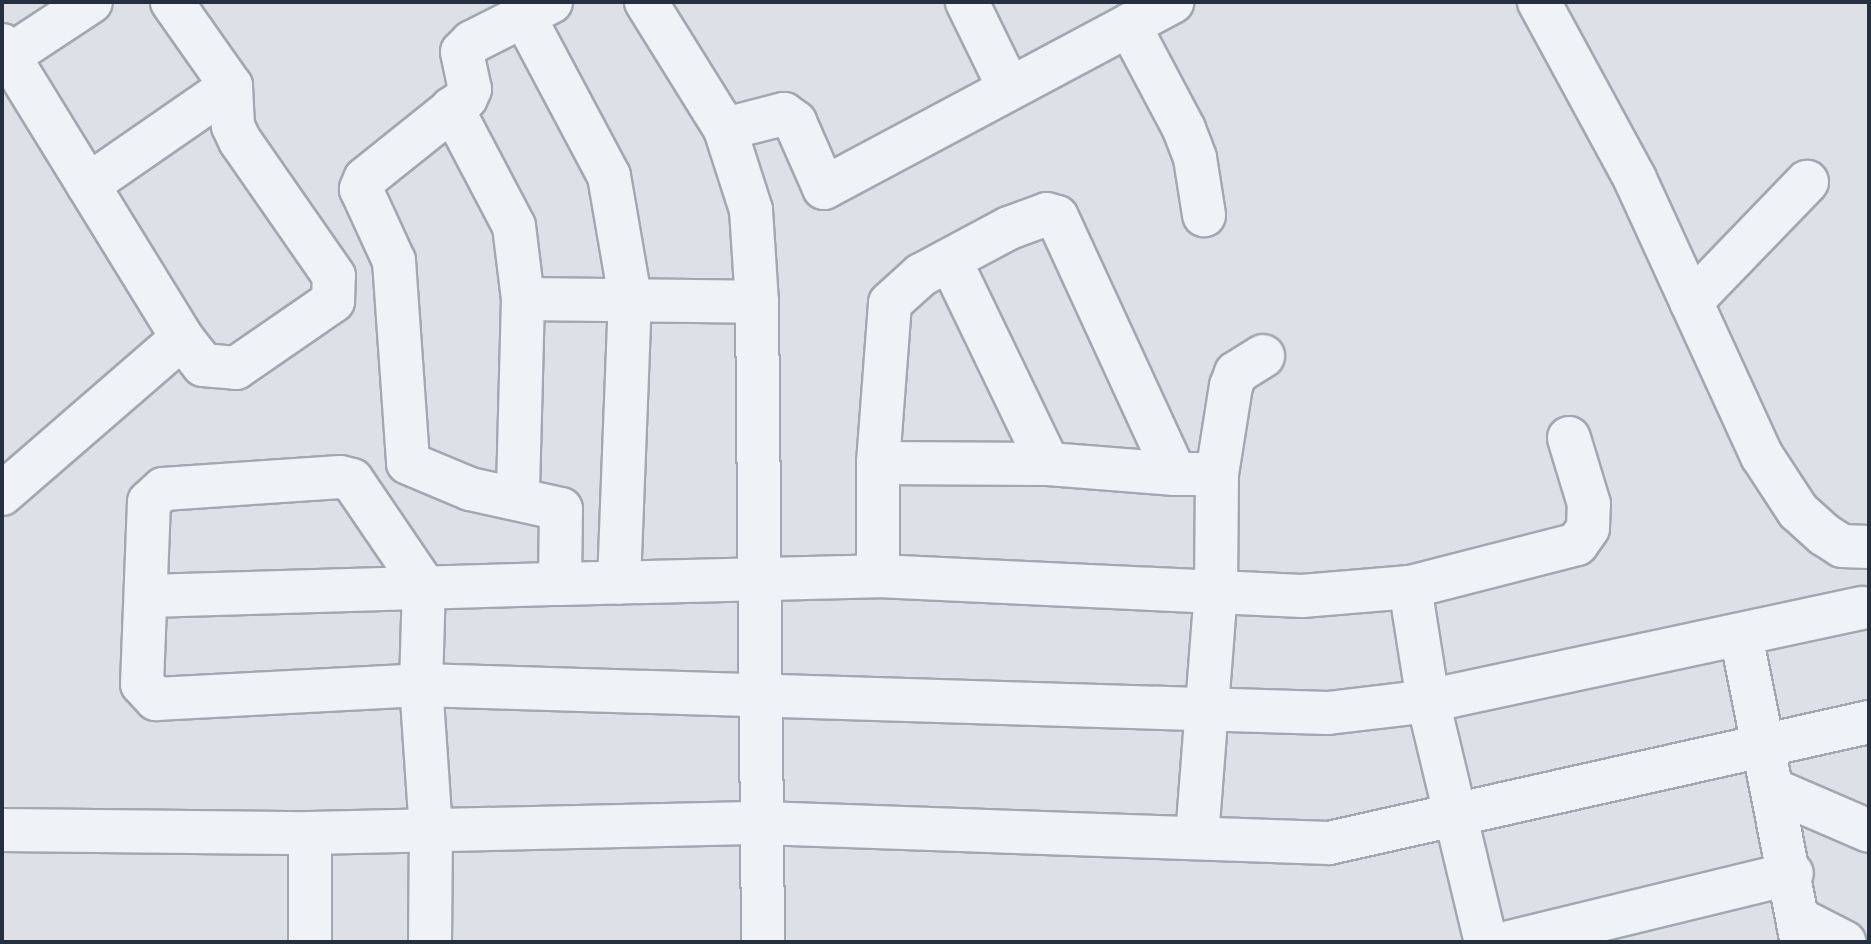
<!DOCTYPE html>
<style>
body{margin:0}
#map{position:relative;width:1871px;height:944px;overflow:hidden;background:#dde1e7;font-family:Ubuntu,sans-serif}
div>[style]{position:absolute}
.roads{filter:drop-shadow(2px 0 #a2a8b1) drop-shadow(-2px 0 #a2a8b1) drop-shadow(0 2px #a2a8b1) drop-shadow(0 -2px #a2a8b1)}
.minor>*{height:42px;margin:-21px;padding:0 21px;transform-origin:21px;border-radius:21px;background:#eff2f6}
span{translate:-50% -50%;white-space:nowrap;text-align:center;line-height:1.15;-webkit-text-stroke:7px #ecf0f5;paint-order:stroke}
.frame{position:absolute;inset:0;border:4px solid #262f3e;pointer-events:none}
</style>
<div id="map">
<div class="roads">
<div class="minor">
<i style="left:551px;top:2px;width:89px;rotate:153.1deg"></i>
<i style="left:472px;top:42px;width:14px;rotate:135deg"></i>
<i style="left:462px;top:52px;width:38px;rotate:78deg"></i>
<i style="left:470px;top:89px;width:10px;rotate:114deg"></i>
<i style="left:466px;top:98px;width:129px;rotate:141.3deg"></i>
<i style="left:365px;top:179px;width:11px;rotate:112deg"></i>
<i style="left:361px;top:189px;width:79px;rotate:65.4deg"></i>
<i style="left:394px;top:261px;width:202px;rotate:86deg"></i>
<i style="left:408px;top:463px;width:67px;rotate:22.8deg"></i>
<i style="left:470px;top:489px;width:93px;rotate:12.4deg"></i>
<i style="left:561px;top:509px;width:75px;rotate:90.8deg"></i>
<i style="left:560px;top:584px;width:318px;rotate:-1.4deg"></i>
<i style="left:878px;top:576px;width:424px;rotate:2.7deg"></i>
<i style="left:1302px;top:596px;width:108px;rotate:-4.8deg"></i>
<i style="left:1410px;top:587px;width:172px;rotate:-14.4deg"></i>
<i style="left:1577px;top:544px;width:19px;rotate:-55deg"></i>
<i style="left:1588px;top:528px;width:24px;rotate:-88deg"></i>
<i style="left:1589px;top:504px;width:69px;rotate:-106.9deg"></i>
<i style="left:646px;top:2px;width:150px;rotate:58.1deg"></i>
<i style="left:725px;top:129px;width:85px;rotate:72.2deg"></i>
<i style="left:751px;top:210px;width:92px;rotate:86.3deg"></i>
<i style="left:757px;top:302px;width:640px;rotate:89.46deg"></i>
<i style="left:967px;top:2px;width:93px;rotate:64deg"></i>
<i style="left:1539px;top:2px;width:201px;rotate:61.5deg"></i>
<i style="left:1635px;top:179px;width:305px;rotate:65.4deg"></i>
<i style="left:1762px;top:456px;width:66px;rotate:56.8deg"></i>
<i style="left:1798px;top:511px;width:36px;rotate:42deg"></i>
<i style="left:1825px;top:535px;width:20px;rotate:33deg"></i>
<i style="left:1842px;top:546px;width:27px;rotate:2deg"></i>
<i style="left:525px;top:18px;width:179px;rotate:62deg"></i>
<i style="left:609px;top:176px;width:123px;rotate:80.2deg"></i>
<i style="left:630px;top:297px;width:286px;rotate:92.2deg"></i>
<i style="left:1129px;top:25px;width:118px;rotate:62.1deg"></i>
<i style="left:1184px;top:129px;width:31px;rotate:69deg"></i>
<i style="left:1195px;top:158px;width:58px;rotate:81deg"></i>
<i style="left:2px;top:45px;width:344px;rotate:58.4deg"></i>
<i style="left:182px;top:338px;width:34px;rotate:52deg"></i>
<i style="left:203px;top:365px;width:33px;rotate:5deg"></i>
<i style="left:236px;top:368px;width:118px;rotate:-34.6deg"></i>
<i style="left:333px;top:301px;width:25px;rotate:-88deg"></i>
<i style="left:334px;top:276px;width:165px;rotate:-124.8deg"></i>
<i style="left:240px;top:141px;width:17px;rotate:-115deg"></i>
<i style="left:233px;top:126px;width:40px;rotate:-92.9deg"></i>
<i style="left:231px;top:86px;width:103px;rotate:-125.1deg"></i>
<i style="left:9px;top:56px;width:98px;rotate:-33.4deg"></i>
<i style="left:452px;top:108px;width:133px;rotate:62.3deg"></i>
<i style="left:514px;top:226px;width:74px;rotate:83deg"></i>
<i style="left:523px;top:299px;width:196px;rotate:91.5deg"></i>
<i style="left:725px;top:129px;width:61px;rotate:-14.3deg"></i>
<i style="left:784px;top:114px;width:14px;rotate:36deg"></i>
<i style="left:795px;top:122px;width:72px;rotate:66.3deg"></i>
<i style="left:824px;top:188px;width:395px;rotate:-28.1deg"></i>
<i style="left:88px;top:185px;width:174px;rotate:-34.7deg"></i>
<i style="left:950px;top:260px;width:226px;rotate:64.3deg"></i>
<i style="left:523px;top:299px;width:234px;rotate:0.7deg"></i>
<i style="left:1691px;top:302px;width:167px;rotate:-46deg"></i>
<i style="left:1175px;top:474px;width:127px;rotate:-175.5deg"></i>
<i style="left:1048px;top:464px;width:170px;rotate:-179.7deg"></i>
<i style="left:878px;top:463px;width:160px;rotate:-85.7deg"></i>
<i style="left:890px;top:303px;width:42px;rotate:-42.1deg"></i>
<i style="left:921px;top:275px;width:100px;rotate:-28.1deg"></i>
<i style="left:1009px;top:228px;width:40px;rotate:-20.2deg"></i>
<i style="left:1047px;top:214px;width:10px;rotate:17deg"></i>
<i style="left:1057px;top:217px;width:283px;rotate:65.3deg"></i>
<i style="left:1175px;top:474px;width:42px"></i>
<i style="left:1217px;top:474px;width:116px;rotate:90.5deg"></i>
<i style="left:1216px;top:590px;width:247px;rotate:94.4deg"></i>
<i style="left:1217px;top:474px;width:89px;rotate:-81deg"></i>
<i style="left:1231px;top:386px;width:14px;rotate:-69deg"></i>
<i style="left:1236px;top:373px;width:32px;rotate:-32deg"></i>
<i style="left:2px;top:494px;width:238px;rotate:-40.9deg"></i>
<i style="left:878px;top:576px;width:113px;rotate:-90deg"></i>
<i style="left:1410px;top:587px;width:115px;rotate:81deg"></i>
<i style="left:1428px;top:701px;width:248px;rotate:76.5deg"></i>
<i style="left:148px;top:596px;width:412px;rotate:-1.7deg"></i>
<i style="left:1741px;top:635px;width:313px;rotate:78.8deg"></i>
<i style="left:1774px;top:790px;width:103px;rotate:23.3deg"></i>
<i style="left:2px;top:830px;width:308px;rotate:0.6deg"></i>
<i style="left:310px;top:833px;width:452px;rotate:-1.3deg"></i>
<i style="left:762px;top:823px;width:567px;rotate:2.02deg"></i>
<i style="left:1329px;top:843px;width:553px;rotate:-12.63deg"></i>
<i style="left:310px;top:833px;width:109px;rotate:90deg"></i>
<i style="left:1799px;top:919px;width:51px;rotate:27.1deg"></i>
<i style="left:430px;top:942px;width:111px;rotate:-89.5deg"></i>
<i style="left:431px;top:831px;width:146px;rotate:-93.9deg"></i>
<i style="left:421px;top:685px;width:99px;rotate:-88.3deg"></i>
<i style="left:424px;top:586px;width:128px;rotate:-124.2deg"></i>
<i style="left:352px;top:480px;width:12px;rotate:-166deg"></i>
<i style="left:340px;top:477px;width:177px;rotate:176.1deg"></i>
<i style="left:163px;top:489px;width:19px;rotate:137deg"></i>
<i style="left:149px;top:502px;width:182px;rotate:92.2deg"></i>
<i style="left:142px;top:684px;width:21px;rotate:47deg"></i>
<i style="left:156px;top:699px;width:265px;rotate:-3deg"></i>
<i style="left:421px;top:685px;width:907px;rotate:1.77deg"></i>
<i style="left:1328px;top:713px;width:101px;rotate:-6.8deg"></i>
<i style="left:1428px;top:701px;width:444px;rotate:-12.1deg"></i>
<i style="left:1510px;top:942px;width:290px;rotate:-13.7deg"></i>
</div>
</div>
<div class="frame"></div>
</div>
